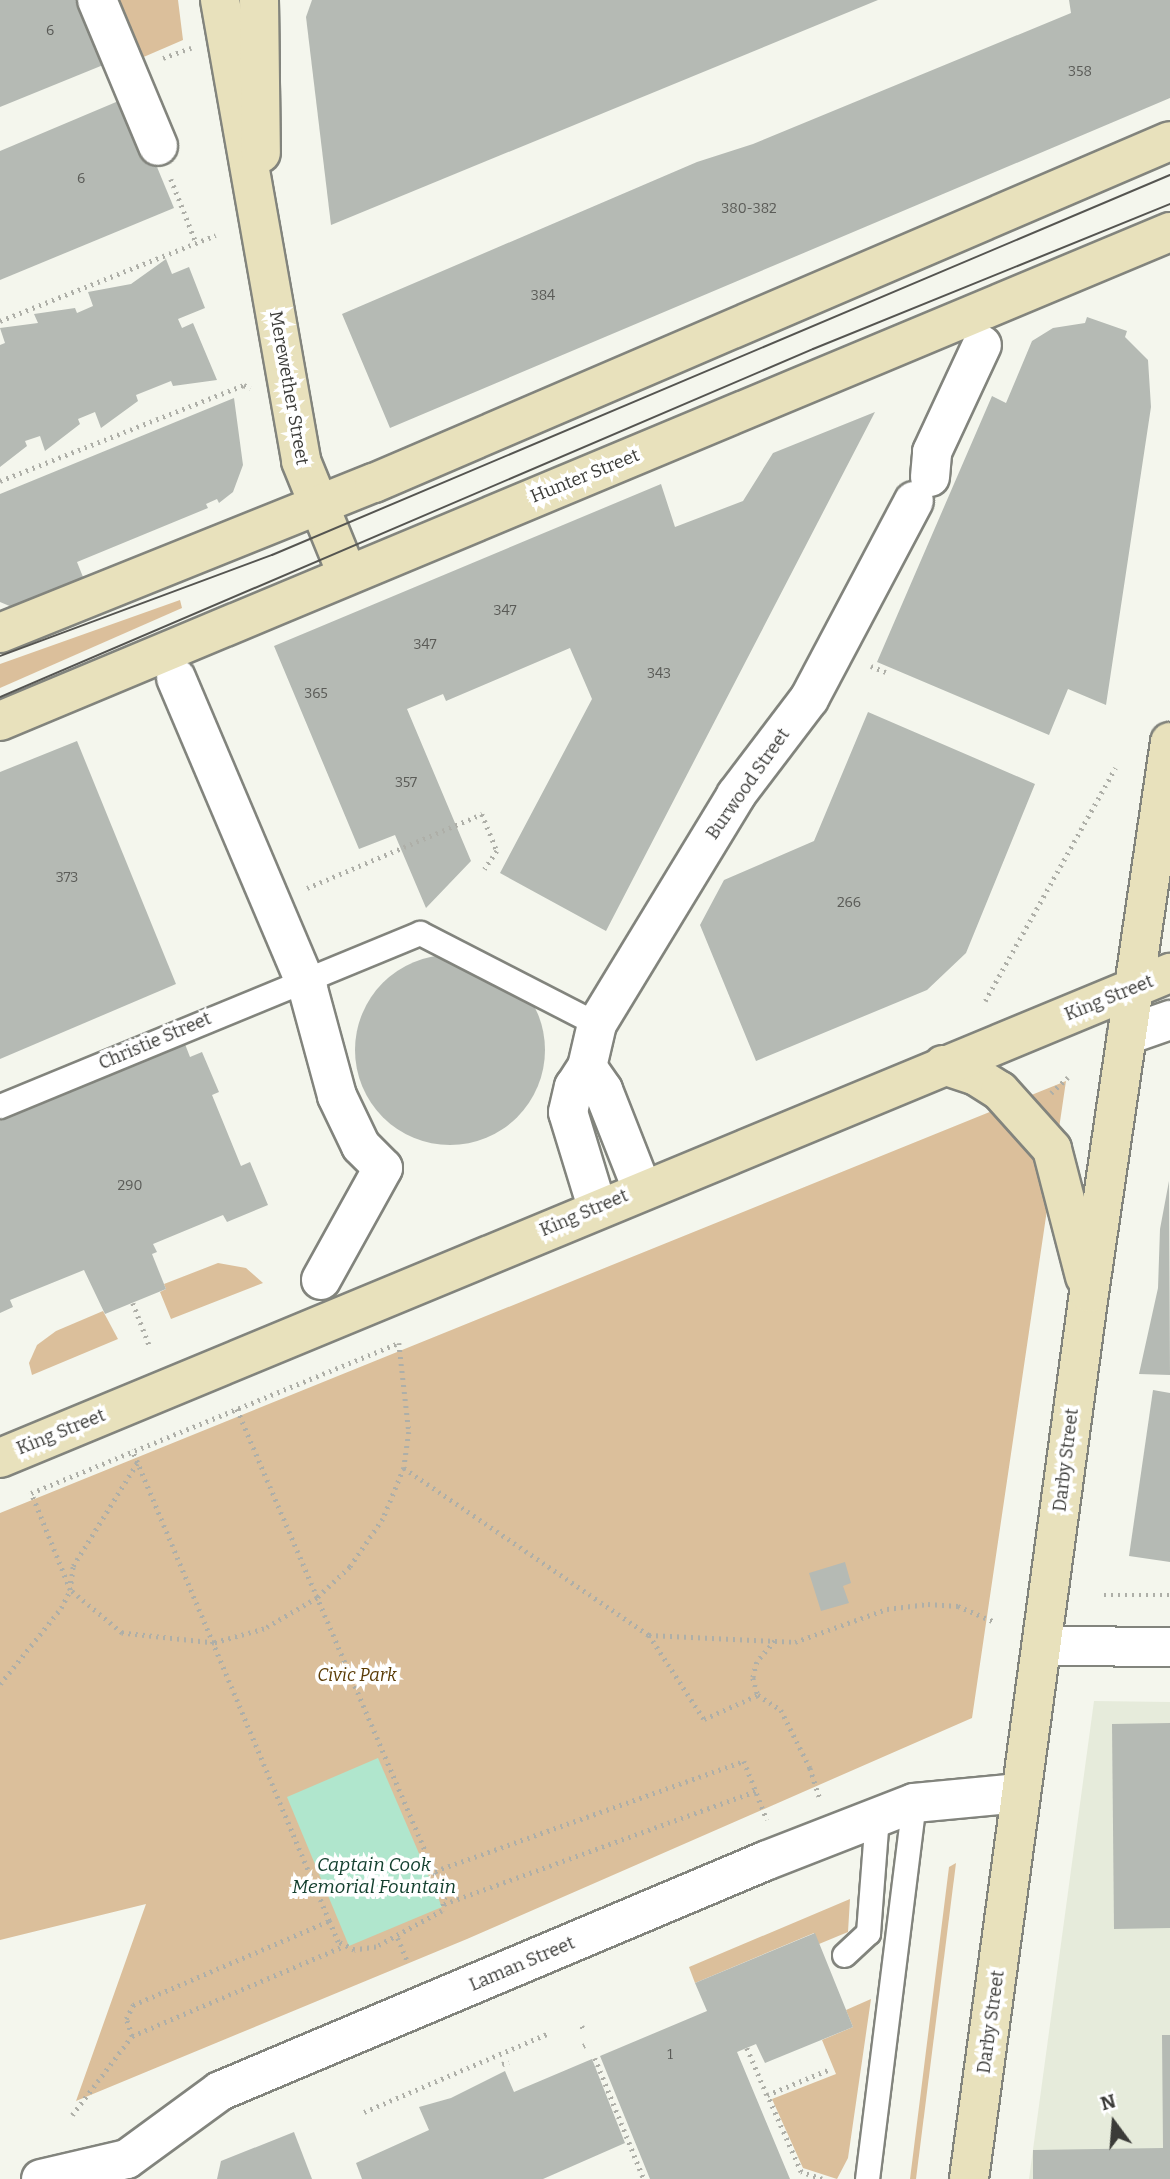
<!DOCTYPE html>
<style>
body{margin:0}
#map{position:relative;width:1170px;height:2179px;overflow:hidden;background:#f4f6ed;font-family:Bitter,serif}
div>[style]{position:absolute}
.built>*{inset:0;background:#e6ebdb}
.green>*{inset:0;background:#dbbf9b}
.water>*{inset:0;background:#b0e6cd}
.building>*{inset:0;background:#b5bab4}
.round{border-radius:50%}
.path>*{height:4.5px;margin-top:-2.25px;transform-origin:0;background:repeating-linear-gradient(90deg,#aeafa8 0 2px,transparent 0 7px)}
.roads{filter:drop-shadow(2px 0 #82847d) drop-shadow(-2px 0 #82847d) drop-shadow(0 2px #82847d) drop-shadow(0 -2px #82847d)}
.lane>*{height:23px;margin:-11.5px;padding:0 11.5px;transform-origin:11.5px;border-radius:11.5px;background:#fff}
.street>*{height:38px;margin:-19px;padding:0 19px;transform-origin:19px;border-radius:19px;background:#fff}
.secondary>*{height:38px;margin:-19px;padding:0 19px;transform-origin:19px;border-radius:19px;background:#e8e1bc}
.tram>*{height:2px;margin:-1px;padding:0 1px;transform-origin:1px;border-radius:1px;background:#555551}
span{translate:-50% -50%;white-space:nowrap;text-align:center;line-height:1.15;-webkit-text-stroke:7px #fff;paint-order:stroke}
.number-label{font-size:14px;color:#5a5b57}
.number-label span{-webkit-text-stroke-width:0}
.street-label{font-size:18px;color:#3b3b38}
.park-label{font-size:18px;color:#5a3b05;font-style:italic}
.water-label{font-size:19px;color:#14402f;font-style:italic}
.north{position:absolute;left:1079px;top:2088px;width:70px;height:70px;-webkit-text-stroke:5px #fff;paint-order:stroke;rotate:344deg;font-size:19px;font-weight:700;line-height:28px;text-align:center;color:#3b3b38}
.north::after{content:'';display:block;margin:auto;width:24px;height:32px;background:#3b3b38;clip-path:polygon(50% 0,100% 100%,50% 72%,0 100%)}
</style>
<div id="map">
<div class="built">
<i style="clip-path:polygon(1094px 1701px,1170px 1702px,1170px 2179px,1029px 2179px)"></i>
</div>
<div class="green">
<i style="clip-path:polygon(115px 0,178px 0,183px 40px,139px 59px)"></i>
<i style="clip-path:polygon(180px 600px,182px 608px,0 688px,0 664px)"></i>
<i style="clip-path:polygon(1066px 1081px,972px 1718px,467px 1939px,76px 2101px,146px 1904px,0 1940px,0 1513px)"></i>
<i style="clip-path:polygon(218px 1263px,246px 1268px,263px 1283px,171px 1319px,160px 1292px,166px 1289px,164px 1284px)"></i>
<i style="clip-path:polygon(103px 1311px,118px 1339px,32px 1375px,29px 1363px,37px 1345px,56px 1331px)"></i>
<i style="clip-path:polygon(956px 1863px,916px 2179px,910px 2179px,949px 1867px)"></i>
<i style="clip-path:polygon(850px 1899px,848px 1932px,819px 1944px,814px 1933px,695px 1983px,689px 1967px)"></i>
<i style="clip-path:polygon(871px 1999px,848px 2158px,837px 2179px,803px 2168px,772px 2099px,836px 2074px,822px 2040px,853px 2027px,846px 2010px)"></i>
</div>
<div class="water">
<i style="clip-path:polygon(378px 1758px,442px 1907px,349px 1946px,287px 1797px)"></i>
</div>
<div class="building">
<i style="clip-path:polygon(0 0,88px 0,113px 61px,0 107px)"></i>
<i style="clip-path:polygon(312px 0,878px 0,331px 225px,306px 17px)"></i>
<i style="clip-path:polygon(1069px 0,1170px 0,1170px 98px,390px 428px,342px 314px,697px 162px,753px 144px,1071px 13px)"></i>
<i style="clip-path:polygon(128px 97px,174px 208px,0 280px,0 151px)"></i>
<i style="clip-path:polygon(166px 259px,172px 274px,189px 267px,205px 308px,178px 319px,182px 328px,193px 323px,217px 380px,173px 386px,171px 381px,136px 395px,138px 401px,101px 428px,95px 412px,78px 419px,80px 424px,45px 451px,40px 436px,25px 441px,27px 446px,0 467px,0 345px,5px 343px,0 328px,38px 323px,34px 314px,75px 308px,77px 313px,93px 306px,88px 292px,131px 284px)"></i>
<i style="clip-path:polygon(1087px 317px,1127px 331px,1125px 337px,1148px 360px,1151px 407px,1106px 705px,1068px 689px,1049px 735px,877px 662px,992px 396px,1006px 403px,1032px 341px,1053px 328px,1085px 323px)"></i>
<i style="clip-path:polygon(234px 398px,243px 465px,233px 492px,219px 503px,217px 499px,206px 504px,208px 508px,77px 562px,83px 577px,12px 607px,0 602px,0 494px)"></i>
<i style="clip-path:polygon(875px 412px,606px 931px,500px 873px,592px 699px,570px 648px,446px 701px,443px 694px,407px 709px,471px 861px,426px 908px,395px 835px,359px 849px,274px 646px,661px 484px,675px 527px,743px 501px,773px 453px)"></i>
<i style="clip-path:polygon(868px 712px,1035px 784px,966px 953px,927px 990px,756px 1061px,700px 925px,724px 880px,814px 841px)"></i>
<i style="clip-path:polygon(77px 741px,176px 984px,0 1059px,0 772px)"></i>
<i class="round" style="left:355px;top:955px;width:190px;height:190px"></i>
<i style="clip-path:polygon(183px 1039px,190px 1057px,202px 1052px,219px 1092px,212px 1095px,241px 1166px,250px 1162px,268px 1205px,227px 1222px,223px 1215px,153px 1244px,157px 1252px,152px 1254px,166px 1289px,105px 1314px,84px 1270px,10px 1300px,13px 1307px,0 1313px,0 1114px)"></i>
<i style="clip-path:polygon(1169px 1181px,1170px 1375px,1139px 1374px,1158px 1288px,1160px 1229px)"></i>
<i style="clip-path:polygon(1153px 1390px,1170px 1393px,1170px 1562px,1129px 1556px)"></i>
<i style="clip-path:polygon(845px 1562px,851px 1583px,843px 1586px,849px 1603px,821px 1611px,809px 1573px)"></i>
<i style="clip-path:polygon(1170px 1723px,1170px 1928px,1114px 1929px,1112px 1724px)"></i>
<i style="clip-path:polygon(815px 1933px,853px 2027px,765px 2063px,756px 2044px,737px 2052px,790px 2179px,650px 2179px,600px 2056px,707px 2011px,695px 1983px)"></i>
<i style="clip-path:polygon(1162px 2035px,1170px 2035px,1170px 2179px,1033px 2179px,1033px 2150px,1163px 2148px)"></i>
<i style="clip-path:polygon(592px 2059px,625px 2143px,543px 2179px,362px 2179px,356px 2163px,429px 2130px,419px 2107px,451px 2098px,505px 2071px,514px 2092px)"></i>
<i style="clip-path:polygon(294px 2132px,312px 2179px,217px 2179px,221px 2161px)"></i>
</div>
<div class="path">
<i style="left:163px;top:58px;width:30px;rotate:-20deg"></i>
<i style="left:171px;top:179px;width:68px;rotate:68.4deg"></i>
<i style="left:0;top:321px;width:232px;rotate:-21.7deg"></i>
<i style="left:0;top:481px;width:262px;rotate:-21.5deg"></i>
<i style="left:244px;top:385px;width:7px;rotate:27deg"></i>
<i style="left:871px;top:666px;width:16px;rotate:22deg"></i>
<i style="left:307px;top:888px;width:190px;rotate:-22.9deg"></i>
<i style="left:482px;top:814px;width:40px;rotate:68deg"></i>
<i style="left:497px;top:851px;width:22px;rotate:124deg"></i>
<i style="left:985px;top:1001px;width:267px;rotate:-60.8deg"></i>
<i style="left:1051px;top:1093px;width:23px;rotate:-43deg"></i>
<i style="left:133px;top:1303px;width:47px;rotate:68.9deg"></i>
<i style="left:399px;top:1343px;width:90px;rotate:83.6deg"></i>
<i style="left:409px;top:1432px;width:36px;rotate:98deg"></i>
<i style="left:404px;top:1468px;width:55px;rotate:112.4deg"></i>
<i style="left:383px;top:1519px;width:58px;rotate:124.5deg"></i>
<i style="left:350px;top:1567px;width:45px;rotate:136.8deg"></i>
<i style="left:317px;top:1598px;width:61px;rotate:149.7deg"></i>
<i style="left:264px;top:1629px;width:52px;rotate:164.4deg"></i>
<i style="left:214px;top:1643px;width:93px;rotate:-173.8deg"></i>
<i style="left:122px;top:1633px;width:67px;rotate:-140.4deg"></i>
<i style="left:70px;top:1590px;width:105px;rotate:-111.9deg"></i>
<i style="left:31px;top:1493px;width:397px;rotate:-22.2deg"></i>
<i style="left:237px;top:1409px;width:530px;rotate:66.91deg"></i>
<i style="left:445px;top:1897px;width:14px;rotate:102deg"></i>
<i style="left:442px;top:1911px;width:75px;rotate:151.4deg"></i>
<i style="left:376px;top:1947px;width:22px;rotate:172deg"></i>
<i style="left:354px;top:1950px;width:18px;rotate:-153deg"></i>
<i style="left:338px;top:1942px;width:23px;rotate:-113deg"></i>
<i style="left:404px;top:1468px;width:297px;rotate:34.3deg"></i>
<i style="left:649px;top:1635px;width:146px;rotate:2.7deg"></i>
<i style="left:795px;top:1642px;width:98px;rotate:-19.7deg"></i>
<i style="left:887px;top:1609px;width:41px;rotate:-7deg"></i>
<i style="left:928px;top:1604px;width:30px;rotate:4deg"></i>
<i style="left:958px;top:1606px;width:40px;rotate:23.4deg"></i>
<i style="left:1104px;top:1595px;width:66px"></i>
<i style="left:649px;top:1635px;width:100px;rotate:56.8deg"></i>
<i style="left:704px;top:1719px;width:59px;rotate:-24deg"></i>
<i style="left:775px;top:1641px;width:28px;rotate:131deg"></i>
<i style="left:757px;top:1662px;width:16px;rotate:104deg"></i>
<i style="left:753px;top:1678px;width:18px;rotate:74deg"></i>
<i style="left:758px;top:1695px;width:27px;rotate:33deg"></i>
<i style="left:781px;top:1710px;width:65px;rotate:63.4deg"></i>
<i style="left:810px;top:1768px;width:33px;rotate:72deg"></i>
<i style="left:0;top:1684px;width:97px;rotate:-51.2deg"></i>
<i style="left:61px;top:1608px;width:20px;rotate:-63deg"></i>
<i style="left:70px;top:1590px;width:24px;rotate:-83deg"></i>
<i style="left:73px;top:1566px;width:121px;rotate:-58.1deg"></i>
<i style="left:435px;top:1871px;width:328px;rotate:-19.6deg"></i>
<i style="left:744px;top:1761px;width:63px;rotate:68.7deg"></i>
<i style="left:444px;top:1904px;width:333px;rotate:-19.9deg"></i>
<i style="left:398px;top:1938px;width:24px;rotate:68deg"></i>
<i style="left:582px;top:2026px;width:4px;rotate:63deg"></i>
<i style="left:132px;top:2036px;width:18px;rotate:-109deg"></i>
<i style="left:126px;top:2019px;width:16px;rotate:-63deg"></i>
<i style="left:133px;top:2005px;width:213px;rotate:-23.2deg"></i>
<i style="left:329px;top:1921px;width:511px;rotate:-112.7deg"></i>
<i style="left:583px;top:2046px;width:2px;rotate:-27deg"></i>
<i style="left:747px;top:2048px;width:51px;rotate:66.9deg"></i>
<i style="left:595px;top:2058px;width:131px;rotate:68deg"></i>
<i style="left:502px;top:2064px;width:7px;rotate:-16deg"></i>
<i style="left:364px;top:2112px;width:199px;rotate:-23.1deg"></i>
<i style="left:72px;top:2115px;width:99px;rotate:-52.8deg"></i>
<i style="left:132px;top:2036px;width:230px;rotate:-23deg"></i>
<i style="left:822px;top:2179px;width:22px;rotate:-162deg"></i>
<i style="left:801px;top:2172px;width:84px;rotate:-113.8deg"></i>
<i style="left:767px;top:2095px;width:68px;rotate:-22.4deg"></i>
</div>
<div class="roads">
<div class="lane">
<i style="left:0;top:1106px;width:454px;rotate:-22.4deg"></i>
<i style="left:420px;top:933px;width:199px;rotate:27.2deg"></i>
<i style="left:844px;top:1955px;width:33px;rotate:-43deg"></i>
<i style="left:868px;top:1933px;width:116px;rotate:-85.6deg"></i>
<i style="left:867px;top:2179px;width:379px;rotate:-82.9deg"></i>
</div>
<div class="street">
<i style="left:97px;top:0;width:158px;rotate:67.3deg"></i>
<i style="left:930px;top:477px;width:25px;rotate:-85deg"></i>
<i style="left:932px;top:452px;width:118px;rotate:-65deg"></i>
<i style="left:176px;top:678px;width:338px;rotate:67deg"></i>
<i style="left:308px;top:989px;width:111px;rotate:74.8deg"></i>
<i style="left:337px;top:1096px;width:55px;rotate:64.4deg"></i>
<i style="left:361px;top:1146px;width:31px;rotate:45deg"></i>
<i style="left:383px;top:1168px;width:128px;rotate:119deg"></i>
<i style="left:1127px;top:1035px;width:46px;rotate:-19.2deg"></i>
<i style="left:587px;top:1067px;width:28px;rotate:55deg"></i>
<i style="left:603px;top:1090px;width:106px;rotate:68.5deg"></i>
<i style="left:597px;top:1207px;width:99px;rotate:-107deg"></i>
<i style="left:568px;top:1112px;width:26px;rotate:-77deg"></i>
<i style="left:574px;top:1087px;width:24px;rotate:-57deg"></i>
<i style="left:587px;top:1067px;width:44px;rotate:-76.9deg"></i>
<i style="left:597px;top:1024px;width:268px;rotate:-58.7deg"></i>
<i style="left:736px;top:795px;width:121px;rotate:-52.8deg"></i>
<i style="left:809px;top:699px;width:224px;rotate:-62.1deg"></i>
<i style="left:1042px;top:1646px;width:128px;rotate:0.4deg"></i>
<i style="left:41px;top:2179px;width:88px;rotate:-13.1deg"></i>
<i style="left:127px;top:2159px;width:115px;rotate:-36.2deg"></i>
<i style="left:220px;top:2091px;width:592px;rotate:-22.88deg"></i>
<i style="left:765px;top:1861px;width:160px;rotate:-21.3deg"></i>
<i style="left:914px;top:1803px;width:106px;rotate:-5.4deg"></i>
</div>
<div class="secondary">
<i style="left:220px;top:0;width:468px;rotate:80deg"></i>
<i style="left:301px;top:461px;width:122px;rotate:67.8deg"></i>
<i style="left:259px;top:0;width:153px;rotate:89.3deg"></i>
<i style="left:0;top:633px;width:403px;rotate:-21.9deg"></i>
<i style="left:374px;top:483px;width:866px;rotate:-23.25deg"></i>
<i style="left:0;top:721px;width:1268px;rotate:-22.68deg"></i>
<i style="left:943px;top:1065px;width:35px;rotate:18deg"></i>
<i style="left:976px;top:1076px;width:28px;rotate:32deg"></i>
<i style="left:1000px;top:1091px;width:78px;rotate:48.1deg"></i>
<i style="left:1052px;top:1149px;width:132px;rotate:75.5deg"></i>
<i style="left:0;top:1458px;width:1267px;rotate:-22.52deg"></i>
<i style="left:969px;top:2179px;width:894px;rotate:-82.29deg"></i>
<i style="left:1089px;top:1293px;width:557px;rotate:-81.64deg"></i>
</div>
</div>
<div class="tram">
<i style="left:0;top:656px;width:290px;rotate:-20.4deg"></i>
<i style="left:272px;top:555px;width:975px;rotate:-22.94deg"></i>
<i style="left:0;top:697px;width:884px;rotate:-23.17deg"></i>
<i style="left:813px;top:349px;width:385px;rotate:-22.1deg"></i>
</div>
<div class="number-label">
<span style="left:50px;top:31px">6</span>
<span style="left:1080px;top:72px">358</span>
<span style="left:81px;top:179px">6</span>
<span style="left:749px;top:209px">380-382</span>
<span style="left:543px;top:296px">384</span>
<span style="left:505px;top:611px">347</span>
<span style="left:425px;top:645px">347</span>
<span style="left:659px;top:674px">343</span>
<span style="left:316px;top:694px">365</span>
<span style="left:406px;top:783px">357</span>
<span style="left:67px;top:878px">373</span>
<span style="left:849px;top:903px">266</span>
<span style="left:130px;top:1186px">290</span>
<span style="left:670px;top:2055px">1</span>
</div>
<div class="street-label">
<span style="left:289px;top:388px;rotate:80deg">Merewether Street</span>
<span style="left:585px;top:476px;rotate:-22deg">Hunter Street</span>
<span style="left:748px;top:784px;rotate:-55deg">Burwood Street</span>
<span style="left:1109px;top:998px;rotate:-22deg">King Street</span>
<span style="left:155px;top:1041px;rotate:-23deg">Christie Street</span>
<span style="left:584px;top:1213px;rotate:-23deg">King Street</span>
<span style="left:61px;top:1432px;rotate:-22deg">King Street</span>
<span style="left:1066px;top:1460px;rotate:-83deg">Darby Street</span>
<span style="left:522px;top:1964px;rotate:-23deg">Laman Street</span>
<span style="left:991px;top:2022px;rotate:-82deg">Darby Street</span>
</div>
<div class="park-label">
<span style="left:357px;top:1675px">Civic Park</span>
</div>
<div class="water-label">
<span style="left:374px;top:1876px">Captain Cook<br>Memorial Fountain</span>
</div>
<div class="north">N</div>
</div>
